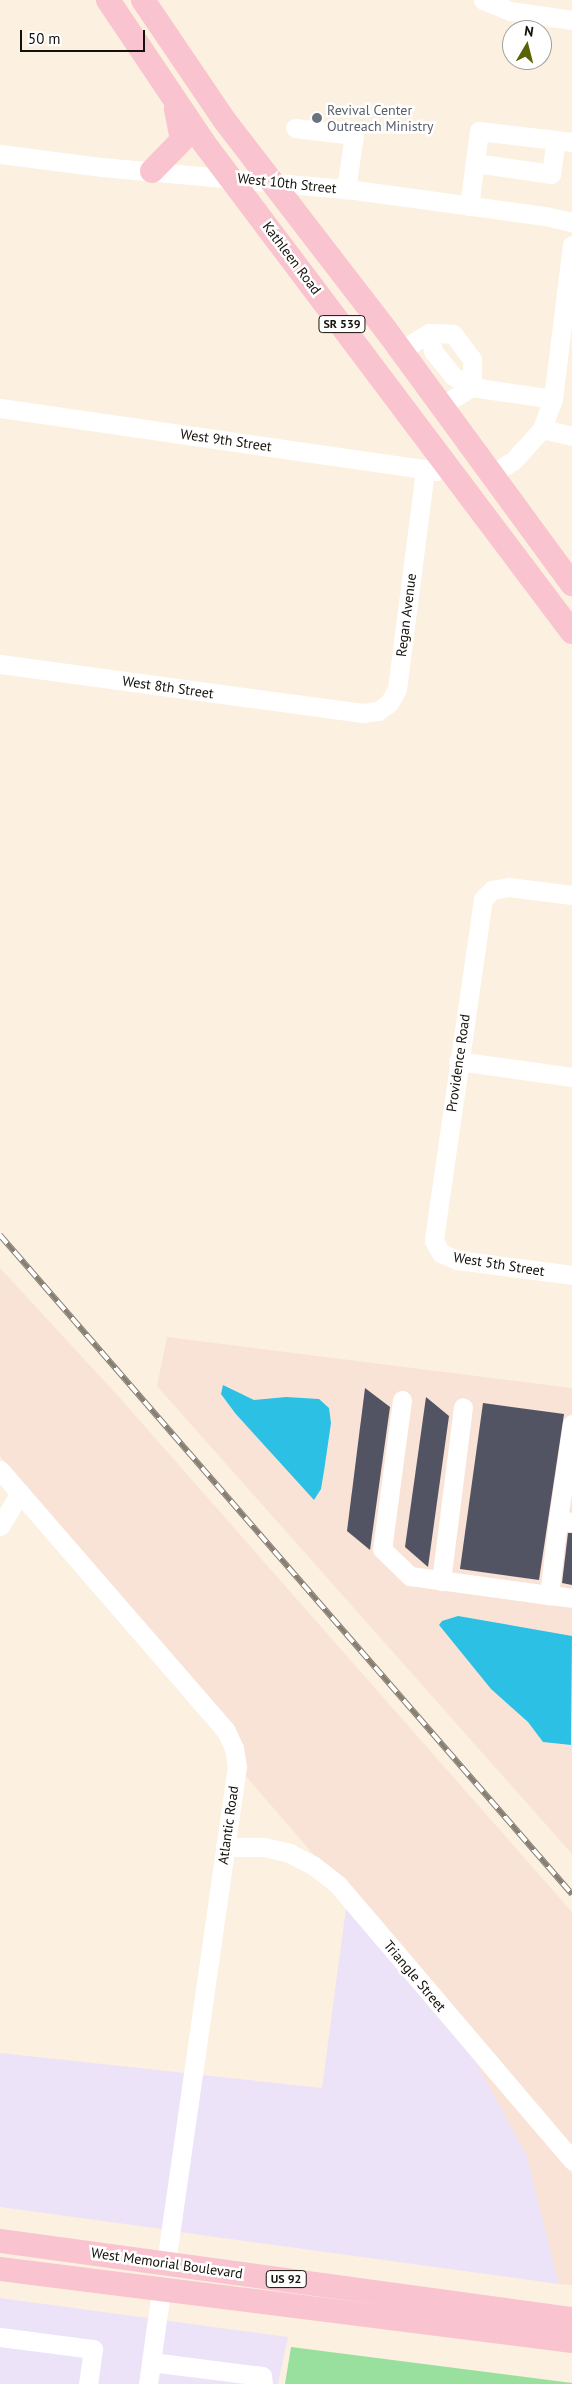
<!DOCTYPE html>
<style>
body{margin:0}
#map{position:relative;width:572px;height:2384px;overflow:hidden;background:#fcf0e0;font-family:"PT Sans",sans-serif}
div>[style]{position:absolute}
.commercial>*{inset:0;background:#ede3f8}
.industrial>*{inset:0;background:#f9e3d6}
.green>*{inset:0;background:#99e09f}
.water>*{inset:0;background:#2dc0e5}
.building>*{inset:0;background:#535463}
.minor>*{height:19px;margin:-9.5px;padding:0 9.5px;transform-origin:9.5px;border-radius:9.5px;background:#fff}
.major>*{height:24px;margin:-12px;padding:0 12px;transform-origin:12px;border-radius:12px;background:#f9c4cf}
.rail>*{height:5.5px;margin-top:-2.75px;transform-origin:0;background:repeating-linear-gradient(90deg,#fff 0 11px,#877f74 0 22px);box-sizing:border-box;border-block:1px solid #877f74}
.dots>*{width:14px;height:14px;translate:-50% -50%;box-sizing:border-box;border:2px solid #fff;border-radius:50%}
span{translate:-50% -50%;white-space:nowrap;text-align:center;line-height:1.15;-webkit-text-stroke:5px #fff;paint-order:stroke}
.shield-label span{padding:1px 4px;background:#fff;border:1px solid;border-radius:4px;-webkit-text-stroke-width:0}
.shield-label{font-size:12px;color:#15110c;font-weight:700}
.worship-label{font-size:14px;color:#5b616d}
.left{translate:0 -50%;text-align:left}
.street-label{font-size:14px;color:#15110c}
.north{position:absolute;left:502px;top:20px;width:50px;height:50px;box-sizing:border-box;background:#fff;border:1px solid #a1a09e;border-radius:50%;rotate:8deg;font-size:14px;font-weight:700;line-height:20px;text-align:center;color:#15110c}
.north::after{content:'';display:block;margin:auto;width:18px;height:22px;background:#5b6404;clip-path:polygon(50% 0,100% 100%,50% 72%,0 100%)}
.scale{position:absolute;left:20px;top:30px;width:125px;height:22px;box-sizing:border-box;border:2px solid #15110c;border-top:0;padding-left:6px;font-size:15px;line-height:18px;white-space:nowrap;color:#15110c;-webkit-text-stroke:4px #fff;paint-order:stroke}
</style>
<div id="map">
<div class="commercial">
<i style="clip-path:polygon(346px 1908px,481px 2068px,527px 2156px,559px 2284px,179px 2232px,202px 2075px,322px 2088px)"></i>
<i style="clip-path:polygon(0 2053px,185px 2073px,162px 2229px,0 2207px)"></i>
<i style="clip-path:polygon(0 2298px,288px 2337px,278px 2384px,0 2384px)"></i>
</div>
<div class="industrial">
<i style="clip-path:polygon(0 1268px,119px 1397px,572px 1912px,572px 2145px,376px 1914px,344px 1878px,314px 1855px,244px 1774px,243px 1747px,233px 1724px,0 1456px)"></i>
<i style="clip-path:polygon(evenodd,167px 1337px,572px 1388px,572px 1636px,439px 1625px,491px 1689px,528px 1722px,543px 1742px,571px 1745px,572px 1737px,572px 1854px,157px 1386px,167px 1337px,242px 1394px,254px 1400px,314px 1499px,302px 1484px,242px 1394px)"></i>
<i style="clip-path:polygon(477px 2064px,572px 2174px,572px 2285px,559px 2284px,527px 2156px)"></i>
</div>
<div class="green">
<i style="clip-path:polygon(291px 2347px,572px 2383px,572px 2384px,285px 2384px)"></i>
</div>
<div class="water">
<i style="clip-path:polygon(223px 1385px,254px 1400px,286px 1397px,319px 1399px,329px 1408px,331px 1423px,324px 1471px,321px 1489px,314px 1500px,235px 1413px,221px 1394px)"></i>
<i style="clip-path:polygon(458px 1616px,572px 1636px,571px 1745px,543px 1742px,528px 1722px,491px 1689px,439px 1625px,442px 1621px)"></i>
</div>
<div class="building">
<i style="clip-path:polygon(365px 1388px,390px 1407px,370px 1550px,347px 1531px)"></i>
<i style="clip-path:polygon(426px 1397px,449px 1416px,428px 1567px,405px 1547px)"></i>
<i style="clip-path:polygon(483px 1403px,564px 1414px,539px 1580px,460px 1569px)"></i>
<i style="clip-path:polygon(568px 1533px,572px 1533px,572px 1585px,562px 1583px)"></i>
</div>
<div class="minor">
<i style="left:483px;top:0;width:29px;rotate:22deg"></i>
<i style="left:510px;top:11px;width:63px;rotate:8.3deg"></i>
<i style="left:295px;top:128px;width:59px;rotate:6.8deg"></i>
<i style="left:354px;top:135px;width:55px;rotate:98.4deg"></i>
<i style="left:0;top:154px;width:103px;rotate:7.3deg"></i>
<i style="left:102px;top:167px;width:254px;rotate:5.2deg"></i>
<i style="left:355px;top:190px;width:192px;rotate:7.8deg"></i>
<i style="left:545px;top:216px;width:28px;rotate:13deg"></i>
<i style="left:475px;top:163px;width:77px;rotate:8.2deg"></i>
<i style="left:551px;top:174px;width:34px;rotate:-82deg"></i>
<i style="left:469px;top:206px;width:76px;rotate:-82.4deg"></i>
<i style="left:479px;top:131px;width:94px;rotate:6.7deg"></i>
<i style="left:429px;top:333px;width:18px;rotate:77deg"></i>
<i style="left:433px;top:351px;width:32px;rotate:51deg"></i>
<i style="left:453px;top:376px;width:22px;rotate:30deg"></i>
<i style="left:472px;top:387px;width:82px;rotate:8.4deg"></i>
<i style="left:401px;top:350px;width:33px;rotate:-31deg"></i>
<i style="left:429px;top:333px;width:24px;rotate:2deg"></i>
<i style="left:453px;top:334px;width:31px;rotate:53deg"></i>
<i style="left:472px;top:359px;width:28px;rotate:90deg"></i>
<i style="left:441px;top:406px;width:36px;rotate:-32deg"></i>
<i style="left:0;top:408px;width:441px;rotate:8.2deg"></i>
<i style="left:542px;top:429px;width:31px;rotate:13deg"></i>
<i style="left:491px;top:475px;width:27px;rotate:-33deg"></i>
<i style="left:514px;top:460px;width:42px;rotate:-47.9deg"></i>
<i style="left:542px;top:429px;width:32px;rotate:-70deg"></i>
<i style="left:553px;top:399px;width:155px;rotate:-83deg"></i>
<i style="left:0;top:664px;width:366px;rotate:7.7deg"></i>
<i style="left:363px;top:713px;width:15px;rotate:-8deg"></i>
<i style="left:378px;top:711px;width:14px;rotate:-36deg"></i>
<i style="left:389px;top:703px;width:16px;rotate:-60deg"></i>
<i style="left:397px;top:689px;width:222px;rotate:-82.7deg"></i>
<i style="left:572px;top:895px;width:64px;rotate:-172.8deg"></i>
<i style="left:509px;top:887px;width:17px;rotate:170deg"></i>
<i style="left:492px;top:890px;width:13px;rotate:135deg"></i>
<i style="left:483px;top:899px;width:345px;rotate:98.2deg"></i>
<i style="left:434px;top:1241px;width:14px;rotate:60deg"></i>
<i style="left:441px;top:1253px;width:17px;rotate:24deg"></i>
<i style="left:457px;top:1260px;width:116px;rotate:7.4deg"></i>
<i style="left:458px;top:1061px;width:115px;rotate:8deg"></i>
<i style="left:402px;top:1400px;width:150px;rotate:97.6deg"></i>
<i style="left:382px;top:1549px;width:39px;rotate:44deg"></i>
<i style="left:410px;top:1576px;width:140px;rotate:7.8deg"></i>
<i style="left:0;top:1470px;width:345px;rotate:49.1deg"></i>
<i style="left:226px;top:1731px;width:19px;rotate:65deg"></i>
<i style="left:234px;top:1748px;width:18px;rotate:81deg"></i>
<i style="left:237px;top:1766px;width:502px;rotate:98.13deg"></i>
<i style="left:558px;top:1520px;width:97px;rotate:-81.7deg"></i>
<i style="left:572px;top:1522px;width:14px;rotate:-172deg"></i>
<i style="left:558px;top:1520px;width:76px;rotate:96.8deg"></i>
<i style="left:549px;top:1595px;width:23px;rotate:7deg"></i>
<i style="left:0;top:1526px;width:39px;rotate:-59deg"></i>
<i style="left:441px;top:1581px;width:175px;rotate:-82.8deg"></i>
<i style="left:225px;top:1847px;width:39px"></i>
<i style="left:264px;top:1847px;width:26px;rotate:13deg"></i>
<i style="left:289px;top:1853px;width:28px;rotate:27deg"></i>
<i style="left:314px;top:1866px;width:31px;rotate:38deg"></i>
<i style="left:338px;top:1885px;width:361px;rotate:49.6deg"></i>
<i style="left:161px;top:2291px;width:72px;rotate:98deg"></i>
<i style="left:151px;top:2362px;width:112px;rotate:7.2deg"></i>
<i style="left:262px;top:2376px;width:8px;rotate:83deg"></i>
<i style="left:0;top:2337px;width:94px;rotate:7.4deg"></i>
<i style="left:93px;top:2349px;width:35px;rotate:98deg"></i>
<i style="left:148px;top:2384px;width:22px;rotate:-82deg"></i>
</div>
<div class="major">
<i style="left:108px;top:0;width:172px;rotate:56.1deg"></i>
<i style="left:204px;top:143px;width:612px;rotate:53.04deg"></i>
<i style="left:143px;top:0;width:146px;rotate:55.9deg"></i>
<i style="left:225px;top:121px;width:264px;rotate:52.4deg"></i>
<i style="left:386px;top:330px;width:315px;rotate:53.8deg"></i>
<i style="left:152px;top:171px;width:43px;rotate:-45.9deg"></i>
<i style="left:182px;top:140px;width:32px;rotate:-101deg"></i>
<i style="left:0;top:2241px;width:577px;rotate:7.77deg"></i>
<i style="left:0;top:2269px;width:577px;rotate:7.17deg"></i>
</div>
<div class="rail">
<i style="left:0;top:1235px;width:873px;rotate:49.04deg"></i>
</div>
<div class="dots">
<i style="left:317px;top:118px;background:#6b7280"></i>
</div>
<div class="shield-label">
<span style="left:342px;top:324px">SR 539</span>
<span style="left:286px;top:2279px">US 92</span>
</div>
<div class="worship-label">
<span class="left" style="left:327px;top:118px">Revival Center<br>Outreach Ministry</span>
</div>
<div class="street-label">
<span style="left:287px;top:183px;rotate:6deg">West 10th Street</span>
<span style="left:292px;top:258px;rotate:53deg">Kathleen Road</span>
<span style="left:226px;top:440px;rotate:8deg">West 9th Street</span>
<span style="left:406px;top:615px;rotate:-83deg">Regan Avenue</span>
<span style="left:168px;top:687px;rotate:8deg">West 8th Street</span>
<span style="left:458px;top:1063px;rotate:-82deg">Providence Road</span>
<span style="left:499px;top:1264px;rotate:9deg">West 5th Street</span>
<span style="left:228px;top:1825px;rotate:-82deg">Atlantic Road</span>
<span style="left:415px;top:1976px;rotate:50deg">Triangle Street</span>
<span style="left:167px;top:2263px;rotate:8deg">West Memorial Boulevard</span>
</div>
<div class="north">N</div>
<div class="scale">50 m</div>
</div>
